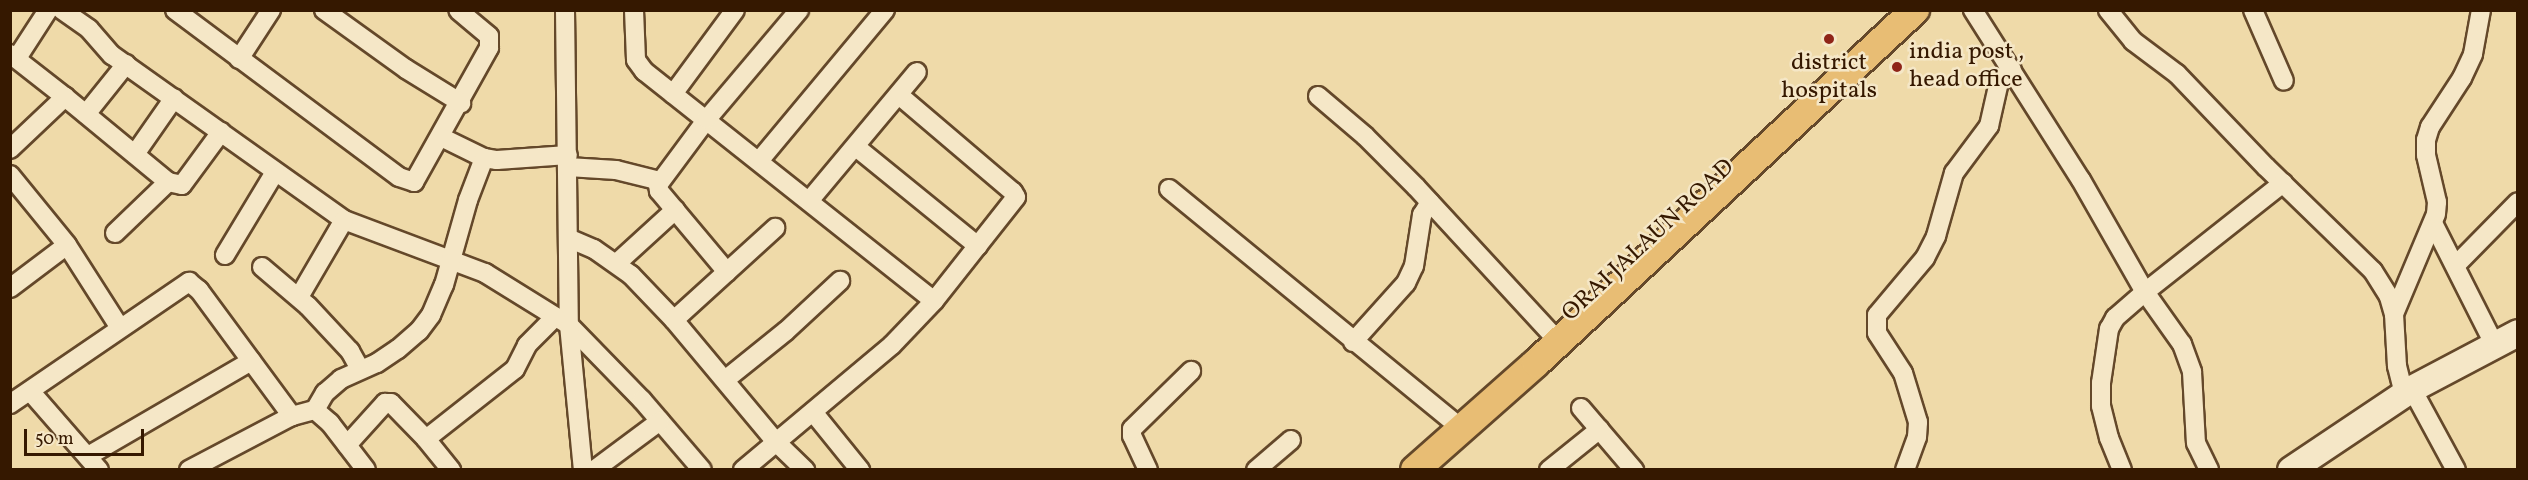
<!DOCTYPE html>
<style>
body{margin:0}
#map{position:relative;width:2528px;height:480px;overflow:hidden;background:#efdaa9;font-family:Vollkorn,serif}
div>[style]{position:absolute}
.roads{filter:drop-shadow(2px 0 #64482a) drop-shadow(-2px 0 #64482a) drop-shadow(0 2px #64482a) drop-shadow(0 -2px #64482a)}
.street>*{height:18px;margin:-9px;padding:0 9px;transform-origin:9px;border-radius:9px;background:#f5e7c7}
.secondary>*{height:26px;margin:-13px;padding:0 13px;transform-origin:13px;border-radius:13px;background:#f5e7c7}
.primary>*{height:28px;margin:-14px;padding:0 14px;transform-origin:14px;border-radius:14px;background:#e8bd74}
.dots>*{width:16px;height:16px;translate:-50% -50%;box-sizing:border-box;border:3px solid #f5e7c7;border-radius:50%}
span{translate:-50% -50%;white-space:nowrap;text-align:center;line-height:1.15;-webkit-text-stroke:5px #f5e7c7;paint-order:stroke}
.poi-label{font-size:24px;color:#351800}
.left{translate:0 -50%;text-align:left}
.street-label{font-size:24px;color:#351800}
.frame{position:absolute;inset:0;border:12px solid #351800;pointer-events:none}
.scale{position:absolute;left:24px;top:429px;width:120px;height:27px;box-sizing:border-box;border:3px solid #351800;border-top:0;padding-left:8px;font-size:18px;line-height:21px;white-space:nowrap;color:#351800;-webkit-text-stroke:4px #f5e7c7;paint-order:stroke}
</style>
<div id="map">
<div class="roads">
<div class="street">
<i style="left:62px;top:10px;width:33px;rotate:35deg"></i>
<i style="left:89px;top:29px;width:35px;rotate:49deg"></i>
<i style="left:112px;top:55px;width:285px;rotate:35.4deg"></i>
<i style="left:344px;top:220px;width:151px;rotate:20.6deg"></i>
<i style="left:485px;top:273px;width:99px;rotate:31.8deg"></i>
<i style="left:569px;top:325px;width:105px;rotate:45.8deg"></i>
<i style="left:642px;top:400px;width:92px;rotate:49.4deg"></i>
<i style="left:175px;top:10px;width:279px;rotate:36.7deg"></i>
<i style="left:399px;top:177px;width:16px;rotate:18deg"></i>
<i style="left:414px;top:182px;width:154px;rotate:-60.8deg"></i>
<i style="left:489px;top:48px;width:12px;rotate:-90deg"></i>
<i style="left:489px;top:36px;width:40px;rotate:-140deg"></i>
<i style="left:324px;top:10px;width:101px;rotate:35.7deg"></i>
<i style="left:406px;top:69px;width:65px;rotate:31.7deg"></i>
<i style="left:565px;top:10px;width:315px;rotate:89.3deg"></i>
<i style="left:569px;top:325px;width:146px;rotate:84.5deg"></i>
<i style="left:634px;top:10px;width:50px;rotate:87.7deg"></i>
<i style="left:636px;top:60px;width:14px;rotate:54deg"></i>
<i style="left:644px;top:71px;width:370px;rotate:38.4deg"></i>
<i style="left:1973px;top:10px;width:201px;rotate:57.6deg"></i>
<i style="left:2081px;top:180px;width:129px;rotate:60.3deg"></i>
<i style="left:2145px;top:292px;width:64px;rotate:54.6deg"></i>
<i style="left:2182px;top:344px;width:30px;rotate:70deg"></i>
<i style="left:2192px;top:372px;width:71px;rotate:86.8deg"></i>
<i style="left:2196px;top:443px;width:30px;rotate:64deg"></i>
<i style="left:2108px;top:10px;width:40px;rotate:51deg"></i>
<i style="left:2133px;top:41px;width:55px;rotate:36.9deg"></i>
<i style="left:2177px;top:74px;width:129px;rotate:46.3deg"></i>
<i style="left:2266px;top:167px;width:149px;rotate:44.2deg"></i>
<i style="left:2373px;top:271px;width:31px;rotate:58deg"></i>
<i style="left:2389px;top:297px;width:18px;rotate:74deg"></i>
<i style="left:2394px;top:314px;width:52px;rotate:86.7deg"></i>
<i style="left:2397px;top:366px;width:29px;rotate:76deg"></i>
<i style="left:2253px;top:10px;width:77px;rotate:66.4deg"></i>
<i style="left:10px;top:54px;width:70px;rotate:38deg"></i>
<i style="left:17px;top:58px;width:57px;rotate:-57.1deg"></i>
<i style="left:239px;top:59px;width:59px;rotate:-56.9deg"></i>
<i style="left:673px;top:94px;width:104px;rotate:-53.6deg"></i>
<i style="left:1318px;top:96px;width:62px;rotate:40.4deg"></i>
<i style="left:1365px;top:136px;width:72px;rotate:45deg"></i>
<i style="left:1416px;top:187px;width:197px;rotate:47.3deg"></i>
<i style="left:86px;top:114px;width:64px;rotate:-51.3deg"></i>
<i style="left:441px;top:137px;width:48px;rotate:26deg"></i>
<i style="left:484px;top:158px;width:13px;rotate:9deg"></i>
<i style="left:497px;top:160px;width:71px;rotate:-4deg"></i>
<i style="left:856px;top:147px;width:157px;rotate:39.1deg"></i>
<i style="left:10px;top:149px;width:76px;rotate:-43.4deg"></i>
<i style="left:65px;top:97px;width:134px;rotate:39.5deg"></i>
<i style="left:168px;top:182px;width:14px;rotate:12deg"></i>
<i style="left:182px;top:185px;width:66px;rotate:-53.7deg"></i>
<i style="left:135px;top:154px;width:68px;rotate:-55.1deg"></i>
<i style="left:759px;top:161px;width:197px;rotate:-50.2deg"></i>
<i style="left:568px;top:167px;width:48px;rotate:3.6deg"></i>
<i style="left:616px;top:170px;width:45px;rotate:14deg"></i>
<i style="left:10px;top:175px;width:90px;rotate:50.8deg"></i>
<i style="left:67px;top:245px;width:98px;rotate:57.4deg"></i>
<i style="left:1169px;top:189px;width:365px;rotate:39.3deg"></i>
<i style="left:809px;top:201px;width:168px;rotate:-50.1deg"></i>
<i style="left:2433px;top:223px;width:136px;rotate:63.2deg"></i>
<i style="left:115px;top:233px;width:74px;rotate:-43.9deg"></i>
<i style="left:568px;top:238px;width:28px;rotate:23deg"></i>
<i style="left:594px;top:249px;width:45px;rotate:35.1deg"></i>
<i style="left:631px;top:275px;width:62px;rotate:46.3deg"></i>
<i style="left:674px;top:320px;width:158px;rotate:50.1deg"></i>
<i style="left:775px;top:441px;width:42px;rotate:44deg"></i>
<i style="left:225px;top:255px;width:97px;rotate:-58.9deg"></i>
<i style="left:617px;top:263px;width:79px;rotate:-42.4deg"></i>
<i style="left:2456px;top:265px;width:88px;rotate:-45.5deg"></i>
<i style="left:262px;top:267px;width:60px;rotate:40.3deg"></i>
<i style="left:308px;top:306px;width:62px;rotate:47deg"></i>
<i style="left:350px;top:351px;width:21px;rotate:61deg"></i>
<i style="left:727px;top:272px;width:106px;rotate:-130deg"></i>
<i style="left:659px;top:191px;width:6px;rotate:-99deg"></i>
<i style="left:658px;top:185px;width:82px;rotate:-53.4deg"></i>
<i style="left:707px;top:119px;width:143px;rotate:-49.8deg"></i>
<i style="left:10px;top:288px;width:71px;rotate:-37deg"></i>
<i style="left:299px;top:297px;width:89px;rotate:-59.7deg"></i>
<i style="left:2394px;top:314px;width:108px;rotate:-67.2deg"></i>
<i style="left:2436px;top:214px;width:12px;rotate:-85deg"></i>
<i style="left:2437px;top:202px;width:48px;rotate:-103.2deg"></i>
<i style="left:2426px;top:155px;width:15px;rotate:-90deg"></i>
<i style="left:2426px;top:140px;width:14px;rotate:-73deg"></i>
<i style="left:2430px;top:127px;width:59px;rotate:-56.9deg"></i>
<i style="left:2462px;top:78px;width:26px;rotate:-65deg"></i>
<i style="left:2473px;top:54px;width:45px;rotate:-79.7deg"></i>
<i style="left:674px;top:320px;width:137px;rotate:-42.3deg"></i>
<i style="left:1353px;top:342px;width:79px;rotate:-48.1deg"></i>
<i style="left:1406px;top:283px;width:19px;rotate:-65deg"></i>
<i style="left:1414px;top:266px;width:52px;rotate:-81.1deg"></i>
<i style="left:1422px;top:215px;width:15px;rotate:-58deg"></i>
<i style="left:725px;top:380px;width:78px;rotate:-38.8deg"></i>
<i style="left:786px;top:331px;width:74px;rotate:-42.8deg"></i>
<i style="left:2412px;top:389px;width:92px;rotate:61.5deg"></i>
<i style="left:30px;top:391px;width:105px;rotate:48.9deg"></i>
<i style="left:10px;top:404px;width:217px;rotate:-34.3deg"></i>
<i style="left:189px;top:282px;width:13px;rotate:39deg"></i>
<i style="left:199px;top:290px;width:157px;rotate:53.6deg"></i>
<i style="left:1581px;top:408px;width:82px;rotate:49.5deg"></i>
<i style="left:315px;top:410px;width:20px;rotate:-60deg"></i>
<i style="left:325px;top:393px;width:21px;rotate:-41deg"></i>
<i style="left:341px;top:379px;width:39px;rotate:-24deg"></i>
<i style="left:377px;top:363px;width:25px;rotate:-34deg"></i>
<i style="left:398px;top:349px;width:28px;rotate:-41deg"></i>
<i style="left:419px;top:331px;width:20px;rotate:-53deg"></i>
<i style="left:431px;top:315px;width:33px;rotate:-67deg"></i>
<i style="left:444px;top:285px;width:88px;rotate:-74.2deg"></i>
<i style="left:468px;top:200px;width:45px;rotate:-69.1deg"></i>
<i style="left:813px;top:412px;width:75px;rotate:51deg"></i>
<i style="left:426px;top:439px;width:113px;rotate:-38.2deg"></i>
<i style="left:515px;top:369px;width:27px;rotate:-63deg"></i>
<i style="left:527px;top:345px;width:40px;rotate:-45deg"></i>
<i style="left:347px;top:445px;width:57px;rotate:-47.9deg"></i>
<i style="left:385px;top:403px;width:6px"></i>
<i style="left:391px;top:403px;width:50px;rotate:45.8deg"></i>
<i style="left:426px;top:439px;width:40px;rotate:51deg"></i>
<i style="left:88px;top:456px;width:189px;rotate:-30.2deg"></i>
<i style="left:189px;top:470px;width:116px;rotate:-27.7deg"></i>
<i style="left:292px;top:416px;width:24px;rotate:-15deg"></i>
<i style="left:315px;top:410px;width:20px;rotate:41deg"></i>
<i style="left:330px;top:423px;width:59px;rotate:52.5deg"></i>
<i style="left:594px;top:470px;width:82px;rotate:-36.6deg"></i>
<i style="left:743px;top:470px;width:194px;rotate:-40deg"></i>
<i style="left:892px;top:345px;width:61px;rotate:-46.3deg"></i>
<i style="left:934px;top:301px;width:132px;rotate:-51.7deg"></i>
<i style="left:1016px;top:197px;width:6px;rotate:-121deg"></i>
<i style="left:1013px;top:192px;width:150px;rotate:-139.6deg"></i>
<i style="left:1148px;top:470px;width:38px;rotate:-115deg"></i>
<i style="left:1132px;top:436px;width:7px;rotate:-90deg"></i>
<i style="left:1132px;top:429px;width:83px;rotate:-44.5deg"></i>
<i style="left:1256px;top:470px;width:46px;rotate:-40.6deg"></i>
<i style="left:1549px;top:470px;width:65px;rotate:-38.8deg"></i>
<i style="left:1905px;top:470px;width:35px;rotate:-70deg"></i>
<i style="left:1917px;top:437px;width:15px;rotate:-86deg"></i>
<i style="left:1918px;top:422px;width:51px;rotate:-107deg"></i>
<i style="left:1903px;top:373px;width:48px;rotate:-123deg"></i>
<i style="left:1877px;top:333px;width:18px;rotate:-90deg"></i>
<i style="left:1877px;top:315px;width:75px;rotate:-49.9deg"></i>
<i style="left:1925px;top:258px;width:25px;rotate:-63deg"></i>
<i style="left:1936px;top:236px;width:66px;rotate:-74.1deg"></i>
<i style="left:1954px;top:173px;width:59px;rotate:-53.3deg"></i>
<i style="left:1989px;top:126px;width:45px;rotate:-77.2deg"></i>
<i style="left:1999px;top:82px;width:18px;rotate:-45deg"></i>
<i style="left:2122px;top:470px;width:35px;rotate:-112deg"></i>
<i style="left:2109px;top:438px;width:33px;rotate:-104deg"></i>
<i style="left:2101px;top:406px;width:23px;rotate:-90deg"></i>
<i style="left:2101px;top:383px;width:55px;rotate:-81.6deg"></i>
<i style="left:2109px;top:329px;width:13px;rotate:-61deg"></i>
<i style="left:2115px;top:318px;width:40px;rotate:-41deg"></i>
<i style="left:2145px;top:292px;width:176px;rotate:-38.3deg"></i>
</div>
<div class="secondary">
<i style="left:2291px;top:470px;width:146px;rotate:-33.8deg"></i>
<i style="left:2412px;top:389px;width:120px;rotate:-27.8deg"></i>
</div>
<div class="primary">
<i style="left:1415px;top:470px;width:162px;rotate:-41.5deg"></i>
<i style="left:1536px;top:363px;width:518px;rotate:-42.97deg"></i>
</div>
</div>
<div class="dots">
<i style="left:1829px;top:39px;background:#8f2418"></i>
<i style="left:1897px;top:67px;background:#8f2418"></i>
</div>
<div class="poi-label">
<span class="left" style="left:1909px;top:67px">india post ,<br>head office</span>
<span style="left:1829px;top:78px">district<br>hospitals</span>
</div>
<div class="street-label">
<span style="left:1649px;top:241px;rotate:-43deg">ORAI JALAUN ROAD</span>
</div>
<div class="frame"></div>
<div class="scale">50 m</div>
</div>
